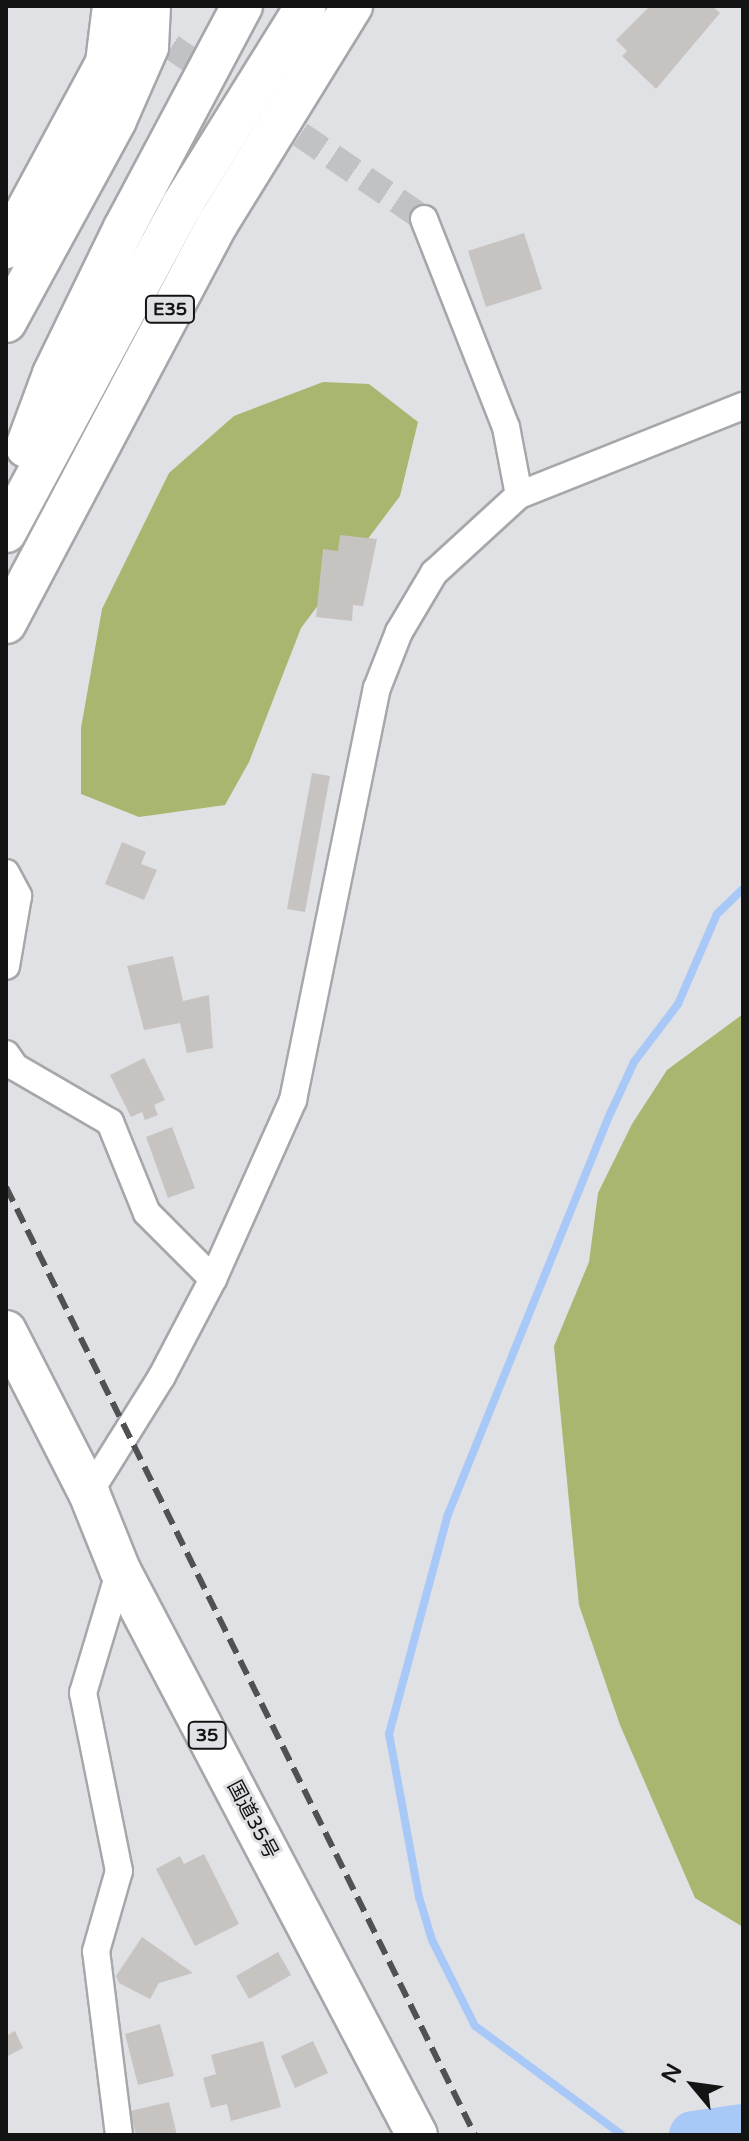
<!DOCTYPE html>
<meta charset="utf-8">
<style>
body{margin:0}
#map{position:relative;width:749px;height:2141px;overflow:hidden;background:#e0e1e4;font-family:"Varela Round","Noto Sans JP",sans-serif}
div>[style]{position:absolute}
.forest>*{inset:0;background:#a8b66f}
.stream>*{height:8px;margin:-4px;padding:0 4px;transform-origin:4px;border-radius:4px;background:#a8c8f8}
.river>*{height:48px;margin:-24px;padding:0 24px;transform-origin:24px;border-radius:24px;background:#a8c8f8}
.building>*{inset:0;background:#c6c3c1}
.minor-tunnel>*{height:26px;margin-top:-13px;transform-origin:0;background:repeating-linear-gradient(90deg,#c1c2c5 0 26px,transparent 0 39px)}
.roads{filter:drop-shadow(2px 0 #a6a7aa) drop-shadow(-2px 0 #a6a7aa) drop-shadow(0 2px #a6a7aa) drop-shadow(0 -2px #a6a7aa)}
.minor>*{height:26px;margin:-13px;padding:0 13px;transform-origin:13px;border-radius:13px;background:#fff}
.highway>*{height:40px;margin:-20px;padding:0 20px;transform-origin:20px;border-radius:20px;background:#fff}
.rail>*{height:6px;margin-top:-3px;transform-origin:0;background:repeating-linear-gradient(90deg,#505152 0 16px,transparent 0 24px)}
span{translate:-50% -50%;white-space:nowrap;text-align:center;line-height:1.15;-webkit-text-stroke:6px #e0e1e4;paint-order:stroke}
.shield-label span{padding:2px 6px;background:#e0e1e4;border:2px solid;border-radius:6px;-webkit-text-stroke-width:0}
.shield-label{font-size:18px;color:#131314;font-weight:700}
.street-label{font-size:20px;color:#131314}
.frame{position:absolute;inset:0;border:8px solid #131314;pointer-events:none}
.north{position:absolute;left:653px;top:2045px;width:80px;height:80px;-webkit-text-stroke:6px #e0e1e4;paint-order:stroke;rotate:299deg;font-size:22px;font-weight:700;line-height:32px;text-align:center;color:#131314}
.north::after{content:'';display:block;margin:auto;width:28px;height:36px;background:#131314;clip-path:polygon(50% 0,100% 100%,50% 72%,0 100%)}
</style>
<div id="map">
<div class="forest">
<i style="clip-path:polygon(323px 382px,369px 384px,418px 422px,400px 496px,301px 628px,249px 762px,225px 805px,139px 817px,81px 794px,81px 728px,102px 609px,169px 473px,234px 416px)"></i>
<i style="clip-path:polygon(743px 1014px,743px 1927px,695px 1898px,620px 1725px,579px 1605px,554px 1346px,589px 1262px,598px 1193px,632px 1124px,667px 1070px)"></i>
</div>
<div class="stream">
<i style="left:622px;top:2135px;width:183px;rotate:-143.4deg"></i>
<i style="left:475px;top:2026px;width:96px;rotate:-116.6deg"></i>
<i style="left:432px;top:1940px;width:45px;rotate:-106.8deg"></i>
<i style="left:419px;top:1897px;width:166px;rotate:-100.4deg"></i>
<i style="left:389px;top:1734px;width:225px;rotate:-75deg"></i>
<i style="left:447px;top:1517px;width:437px;rotate:-68deg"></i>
<i style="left:611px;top:1112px;width:55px;rotate:-65.3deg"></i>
<i style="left:634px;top:1062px;width:73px;rotate:-52.8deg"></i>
<i style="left:678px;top:1004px;width:98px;rotate:-66.6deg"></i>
<i style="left:717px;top:914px;width:36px;rotate:-44deg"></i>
</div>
<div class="river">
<i style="left:693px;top:2135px;width:50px;rotate:-8deg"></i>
</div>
<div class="building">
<i style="clip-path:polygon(650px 6px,712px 6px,720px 13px,656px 89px,622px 56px,627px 51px,616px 40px)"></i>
<i style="clip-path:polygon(524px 233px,542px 289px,486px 307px,468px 251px)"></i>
<i style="clip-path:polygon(340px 535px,377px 539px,363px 606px,353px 605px,352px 621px,316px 617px,323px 549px,338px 551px)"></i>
<i style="clip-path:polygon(312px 773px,330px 776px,305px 912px,287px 909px)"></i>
<i style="clip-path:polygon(122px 842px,146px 852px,141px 864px,157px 870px,144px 900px,105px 884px)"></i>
<i style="clip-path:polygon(173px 956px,183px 1001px,209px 995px,213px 1048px,187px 1053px,180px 1023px,144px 1030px,127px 966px)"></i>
<i style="clip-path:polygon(144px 1058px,165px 1100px,154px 1105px,158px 1115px,145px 1120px,142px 1112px,131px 1117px,110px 1075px)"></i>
<i style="clip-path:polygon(172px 1127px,195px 1188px,168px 1198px,146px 1137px)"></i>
<i style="clip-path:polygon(204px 1854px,239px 1924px,195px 1946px,156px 1869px,180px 1856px,184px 1864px)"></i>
<i style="clip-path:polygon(142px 1937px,193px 1973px,159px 1983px,150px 1999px,119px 1983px,116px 1976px)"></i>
<i style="clip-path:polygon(278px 1952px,291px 1975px,249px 1999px,236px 1976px)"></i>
<i style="clip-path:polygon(160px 2024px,174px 2076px,138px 2085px,125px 2034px)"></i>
<i style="clip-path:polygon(15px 2031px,23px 2048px,6px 2057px,6px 2036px)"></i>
<i style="clip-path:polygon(263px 2041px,281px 2107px,231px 2121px,227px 2104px,211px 2108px,203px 2078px,216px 2074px,211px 2055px)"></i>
<i style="clip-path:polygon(313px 2041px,328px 2073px,295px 2088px,281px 2056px)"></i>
<i style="clip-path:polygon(169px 2102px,177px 2135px,136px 2135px,130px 2111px)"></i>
</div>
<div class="minor-tunnel">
<i style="left:139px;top:25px;width:345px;rotate:34.2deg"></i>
</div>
<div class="roads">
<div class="minor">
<i style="left:424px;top:219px;width:224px;rotate:68.5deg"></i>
<i style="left:506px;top:427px;width:69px;rotate:79.2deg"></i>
<i style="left:6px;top:873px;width:26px;rotate:62deg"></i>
<i style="left:18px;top:896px;width:71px;rotate:99.7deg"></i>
<i style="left:6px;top:1054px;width:16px;rotate:55deg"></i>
<i style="left:15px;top:1067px;width:110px;rotate:30.1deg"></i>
<i style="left:110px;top:1122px;width:98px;rotate:67.9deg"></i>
<i style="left:147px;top:1213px;width:93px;rotate:45deg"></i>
<i style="left:89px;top:1493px;width:138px;rotate:-58deg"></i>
<i style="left:162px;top:1376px;width:110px;rotate:-62.3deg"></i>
<i style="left:213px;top:1279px;width:196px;rotate:-65.9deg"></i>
<i style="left:293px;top:1100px;width:420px;rotate:-78.5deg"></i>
<i style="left:377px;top:688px;width:60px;rotate:-68.6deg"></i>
<i style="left:399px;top:632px;width:69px;rotate:-59.3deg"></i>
<i style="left:434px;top:573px;width:115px;rotate:-42.5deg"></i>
<i style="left:519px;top:495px;width:241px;rotate:-21.7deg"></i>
<i style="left:119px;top:2135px;width:185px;rotate:-97.1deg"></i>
<i style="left:96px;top:1951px;width:83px;rotate:-74deg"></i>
<i style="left:119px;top:1871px;width:182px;rotate:-101.4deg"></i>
<i style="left:83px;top:1693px;width:128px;rotate:-73.3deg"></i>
</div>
<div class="highway">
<i style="left:6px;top:248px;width:210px;rotate:-61.6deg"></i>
<i style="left:106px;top:63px;width:57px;rotate:-83deg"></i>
<i style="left:6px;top:322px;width:230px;rotate:-61.4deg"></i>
<i style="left:116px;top:120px;width:80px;rotate:-66.3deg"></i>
<i style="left:148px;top:47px;width:41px;rotate:-87.2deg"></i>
<i style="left:26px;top:447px;width:78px;rotate:-69.7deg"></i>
<i style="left:53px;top:374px;width:162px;rotate:-64.1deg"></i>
<i style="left:124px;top:228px;width:251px;rotate:-62deg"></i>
<i style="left:6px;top:532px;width:371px;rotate:-61.7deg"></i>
<i style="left:182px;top:205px;width:234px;rotate:-58.1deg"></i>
<i style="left:6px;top:623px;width:453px;rotate:-62.1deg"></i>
<i style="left:218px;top:223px;width:255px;rotate:-58.3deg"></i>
<i style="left:6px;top:1331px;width:182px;rotate:62.9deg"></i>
<i style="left:89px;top:1493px;width:83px;rotate:68.1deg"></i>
<i style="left:120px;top:1570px;width:638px;rotate:62.27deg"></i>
</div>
</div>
<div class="rail">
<i style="left:6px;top:1187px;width:1058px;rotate:63.68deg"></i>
</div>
<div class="shield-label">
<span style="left:170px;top:309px">E35</span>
<span style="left:207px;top:1735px">35</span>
</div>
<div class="street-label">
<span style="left:252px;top:1820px;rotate:62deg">国道35号</span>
</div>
<div class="frame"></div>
<div class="north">N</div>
</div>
